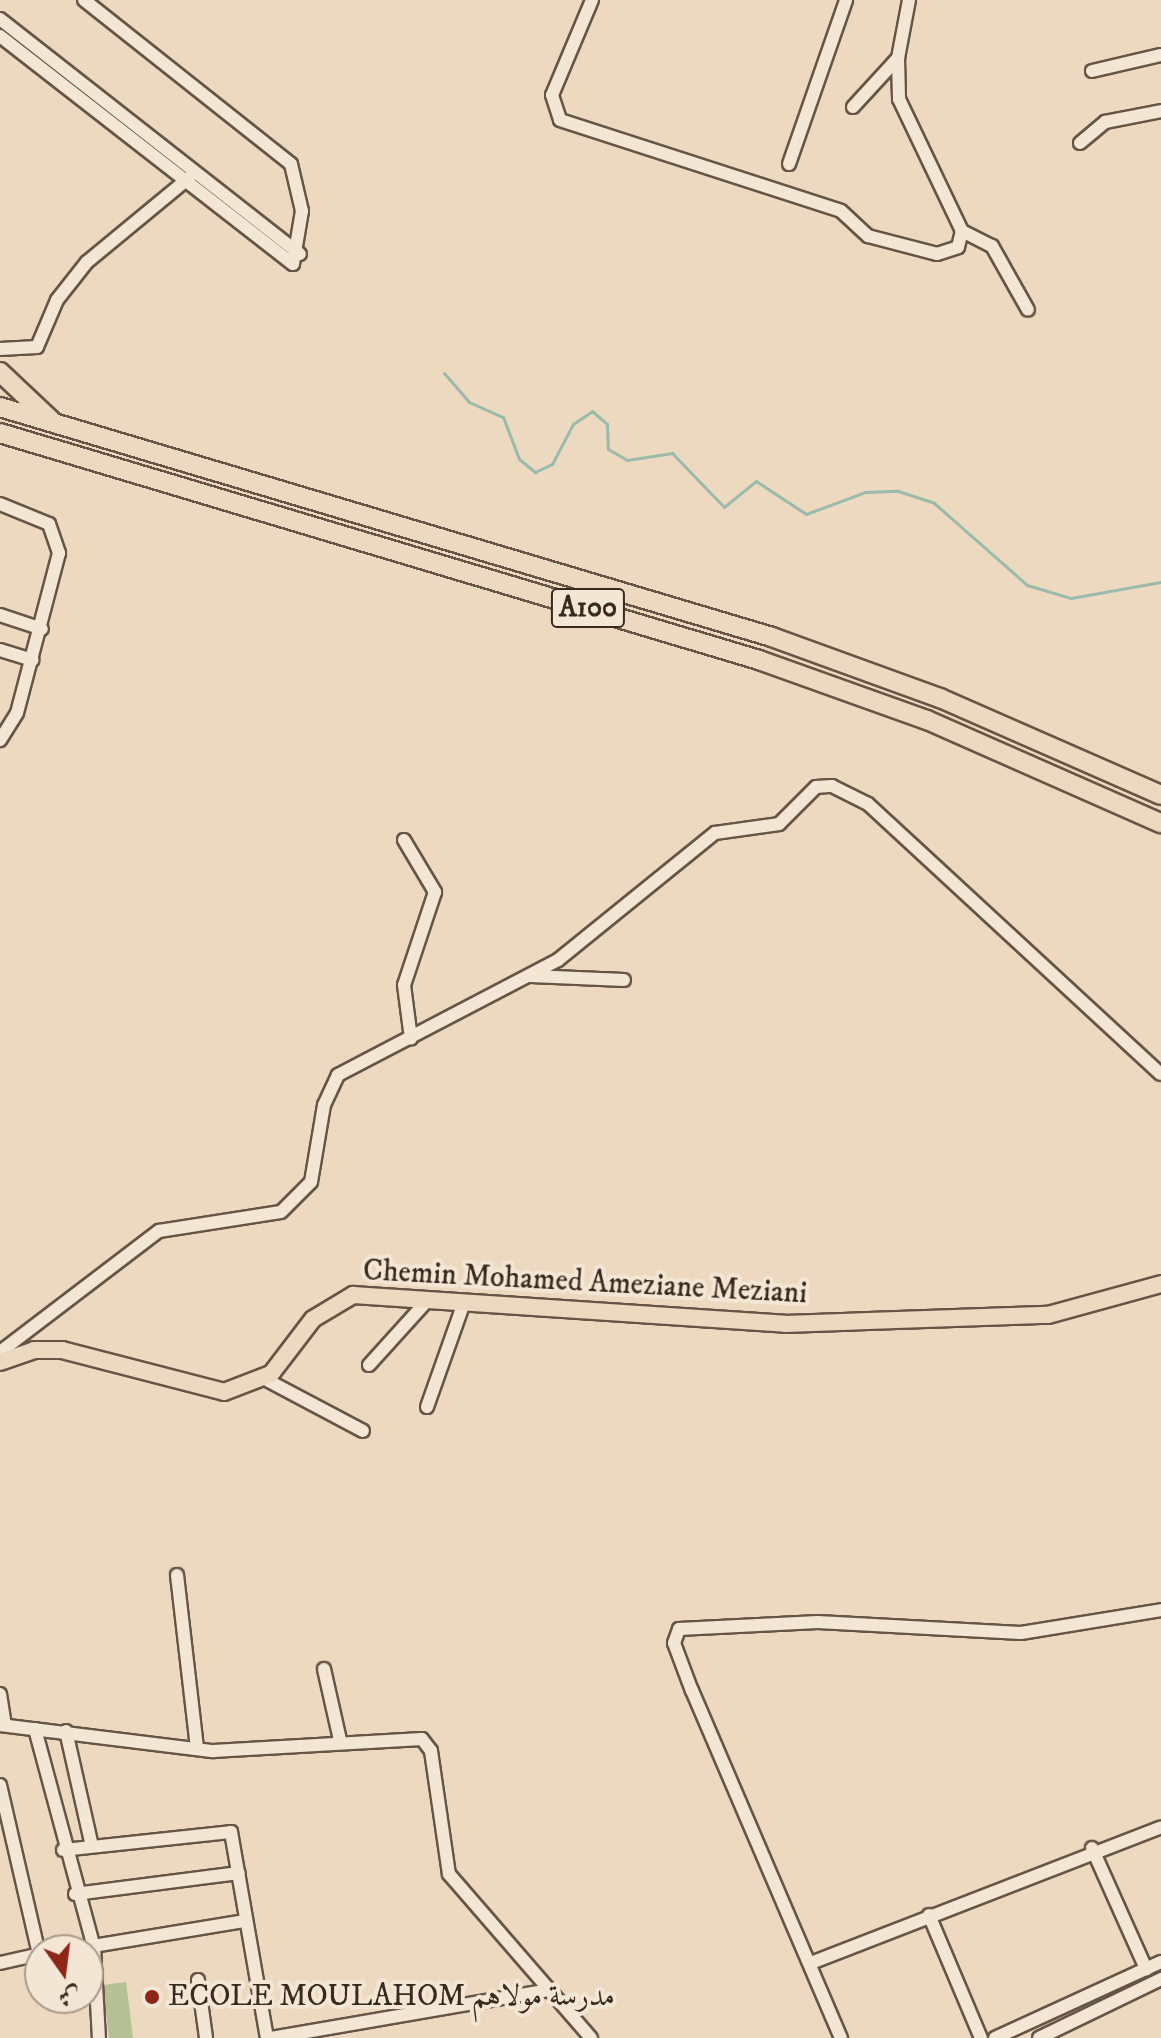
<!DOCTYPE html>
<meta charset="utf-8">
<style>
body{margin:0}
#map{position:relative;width:1161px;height:2038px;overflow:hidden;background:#ecd9bf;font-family:"IM FELL DW Pica",Amiri,serif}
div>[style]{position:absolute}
.green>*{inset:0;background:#b5c094}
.stream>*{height:3px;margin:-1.5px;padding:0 1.5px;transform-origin:1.5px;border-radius:1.5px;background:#9abbac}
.roads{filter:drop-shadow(2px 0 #665546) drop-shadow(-2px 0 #665546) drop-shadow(0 2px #665546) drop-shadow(0 -2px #665546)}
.minor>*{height:12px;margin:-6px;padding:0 6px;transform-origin:6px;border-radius:6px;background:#f3e6d5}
.major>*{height:16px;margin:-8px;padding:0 8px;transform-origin:8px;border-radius:8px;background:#ecd9bf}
.highway>*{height:18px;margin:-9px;padding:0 9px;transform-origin:9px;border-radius:9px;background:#ecd9bf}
.dots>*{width:22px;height:22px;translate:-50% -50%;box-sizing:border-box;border:4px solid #f3e6d5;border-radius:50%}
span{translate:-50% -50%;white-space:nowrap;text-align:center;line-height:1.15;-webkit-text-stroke:8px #f3e6d5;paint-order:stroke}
.shield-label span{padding:2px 6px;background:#f3e6d5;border:2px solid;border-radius:6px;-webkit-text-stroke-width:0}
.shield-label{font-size:28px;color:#39291e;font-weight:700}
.street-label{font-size:30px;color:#39291e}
.poi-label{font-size:30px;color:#39291e}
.left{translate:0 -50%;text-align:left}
.north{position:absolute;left:24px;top:1934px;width:80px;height:80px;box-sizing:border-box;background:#f3e6d5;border:2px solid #a99a8c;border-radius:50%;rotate:166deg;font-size:22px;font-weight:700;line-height:32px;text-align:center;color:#39291e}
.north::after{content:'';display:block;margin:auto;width:28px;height:36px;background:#8f2418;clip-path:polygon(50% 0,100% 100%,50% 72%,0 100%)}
</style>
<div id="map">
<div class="green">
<i style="clip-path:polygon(126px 1982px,133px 2038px,109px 2038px,103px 1985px)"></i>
</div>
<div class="stream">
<i style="left:444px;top:373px;width:38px;rotate:49deg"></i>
<i style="left:469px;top:402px;width:37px;rotate:24deg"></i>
<i style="left:503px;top:417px;width:45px;rotate:69.1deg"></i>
<i style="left:519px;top:459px;width:21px;rotate:39deg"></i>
<i style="left:535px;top:472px;width:19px;rotate:-25deg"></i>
<i style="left:552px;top:464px;width:45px;rotate:-62.3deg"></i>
<i style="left:573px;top:424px;width:23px;rotate:-34deg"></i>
<i style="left:592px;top:411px;width:20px;rotate:41deg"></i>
<i style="left:607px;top:424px;width:25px;rotate:88deg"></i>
<i style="left:608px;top:449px;width:22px;rotate:30deg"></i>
<i style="left:627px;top:460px;width:46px;rotate:-8.8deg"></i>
<i style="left:672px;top:453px;width:75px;rotate:46.1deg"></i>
<i style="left:724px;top:507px;width:41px;rotate:-39.1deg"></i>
<i style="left:756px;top:481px;width:60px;rotate:33.4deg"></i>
<i style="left:806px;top:514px;width:63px;rotate:-20.4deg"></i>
<i style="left:865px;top:492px;width:33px;rotate:-2deg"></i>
<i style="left:898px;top:491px;width:38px;rotate:18deg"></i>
<i style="left:934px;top:503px;width:124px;rotate:41.4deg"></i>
<i style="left:1027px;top:585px;width:46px;rotate:16.5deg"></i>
<i style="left:1071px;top:598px;width:91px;rotate:-10.1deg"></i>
</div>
<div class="roads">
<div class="minor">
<i style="left:592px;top:0;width:103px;rotate:112.8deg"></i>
<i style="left:552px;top:95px;width:26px;rotate:72deg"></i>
<i style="left:560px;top:120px;width:295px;rotate:17.9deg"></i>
<i style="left:841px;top:211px;width:37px;rotate:43deg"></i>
<i style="left:868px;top:236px;width:71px;rotate:14.6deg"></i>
<i style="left:937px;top:254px;width:22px;rotate:-18deg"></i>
<i style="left:958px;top:247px;width:16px;rotate:-76deg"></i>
<i style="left:909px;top:0;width:59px;rotate:100.7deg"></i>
<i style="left:898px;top:58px;width:41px;rotate:88.6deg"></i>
<i style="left:899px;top:99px;width:146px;rotate:64.5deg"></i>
<i style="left:962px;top:231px;width:34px;rotate:27deg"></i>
<i style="left:992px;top:246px;width:73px;rotate:60.6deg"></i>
<i style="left:0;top:19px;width:381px;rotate:38.1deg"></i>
<i style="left:0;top:36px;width:371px;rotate:37.9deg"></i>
<i style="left:293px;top:264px;width:54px;rotate:-80.4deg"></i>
<i style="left:302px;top:211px;width:48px;rotate:-103.2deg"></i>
<i style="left:291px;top:164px;width:264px;rotate:-141.6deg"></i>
<i style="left:1092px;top:71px;width:71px;rotate:-13.1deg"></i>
<i style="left:853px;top:107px;width:67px;rotate:-47.4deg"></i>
<i style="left:1080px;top:143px;width:33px;rotate:-40deg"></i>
<i style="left:1105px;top:122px;width:57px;rotate:-11.1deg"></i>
<i style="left:789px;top:164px;width:174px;rotate:-70.8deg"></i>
<i style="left:0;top:349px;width:37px;rotate:-3deg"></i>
<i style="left:37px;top:347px;width:51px;rotate:-66.9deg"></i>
<i style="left:57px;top:300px;width:48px;rotate:-51.7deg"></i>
<i style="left:87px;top:262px;width:132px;rotate:-39.5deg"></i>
<i style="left:0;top:504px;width:53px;rotate:22.2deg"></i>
<i style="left:49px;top:524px;width:31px;rotate:71deg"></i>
<i style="left:59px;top:553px;width:165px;rotate:104.7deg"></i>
<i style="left:17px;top:713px;width:32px;rotate:122deg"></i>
<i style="left:0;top:615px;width:44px;rotate:18.4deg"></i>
<i style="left:0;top:650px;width:34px;rotate:17deg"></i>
<i style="left:404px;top:840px;width:61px;rotate:59.2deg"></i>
<i style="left:435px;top:892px;width:98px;rotate:108.4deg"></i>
<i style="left:404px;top:985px;width:54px;rotate:82.6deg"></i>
<i style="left:531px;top:976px;width:93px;rotate:2.5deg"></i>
<i style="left:0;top:1352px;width:200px;rotate:-37.3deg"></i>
<i style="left:159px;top:1231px;width:123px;rotate:-8.9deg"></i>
<i style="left:281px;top:1212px;width:42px;rotate:-45deg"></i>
<i style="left:311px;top:1182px;width:78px;rotate:-80.4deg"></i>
<i style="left:324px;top:1105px;width:33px;rotate:-65deg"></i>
<i style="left:338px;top:1075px;width:248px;rotate:-27.6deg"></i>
<i style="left:558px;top:960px;width:202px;rotate:-39deg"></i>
<i style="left:715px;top:833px;width:65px;rotate:-8deg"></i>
<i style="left:779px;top:824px;width:52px;rotate:-45deg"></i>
<i style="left:816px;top:787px;width:16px;rotate:-4deg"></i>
<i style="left:832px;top:786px;width:40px;rotate:26.6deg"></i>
<i style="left:868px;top:804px;width:398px;rotate:42.7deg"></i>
<i style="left:369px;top:1365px;width:84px;rotate:-47.9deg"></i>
<i style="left:263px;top:1378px;width:113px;rotate:27.9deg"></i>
<i style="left:427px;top:1407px;width:105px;rotate:-70.5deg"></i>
<i style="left:177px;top:1575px;width:173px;rotate:83.4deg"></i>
<i style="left:324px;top:1669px;width:73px;rotate:77.3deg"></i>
<i style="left:0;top:1694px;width:31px;rotate:81deg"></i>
<i style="left:0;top:1725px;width:215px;rotate:7deg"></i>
<i style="left:213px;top:1751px;width:209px;rotate:-3.3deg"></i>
<i style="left:422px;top:1739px;width:15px;rotate:53deg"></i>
<i style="left:431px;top:1751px;width:124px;rotate:81.7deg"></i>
<i style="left:449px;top:1874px;width:217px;rotate:49.1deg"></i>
<i style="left:35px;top:1729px;width:226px;rotate:74.9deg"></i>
<i style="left:94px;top:1947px;width:91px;rotate:86.9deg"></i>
<i style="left:66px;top:1731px;width:118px;rotate:77.3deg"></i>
<i style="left:0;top:1785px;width:173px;rotate:77deg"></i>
<i style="left:1092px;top:1848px;width:133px;rotate:65.9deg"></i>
<i style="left:63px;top:1850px;width:169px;rotate:-6.1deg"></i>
<i style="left:231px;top:1832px;width:209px;rotate:80.1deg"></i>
<i style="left:75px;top:1894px;width:165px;rotate:-7.3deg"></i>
<i style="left:929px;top:1915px;width:134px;rotate:67.1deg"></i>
<i style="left:69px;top:1950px;width:177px;rotate:-9.4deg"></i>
<i style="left:0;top:1963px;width:41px;rotate:-12.7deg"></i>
<i style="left:811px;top:1963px;width:375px;rotate:-21.2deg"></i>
<i style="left:198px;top:1980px;width:59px;rotate:82.1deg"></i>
<i style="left:271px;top:2038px;width:283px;rotate:-9.8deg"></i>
<i style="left:841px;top:2038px;width:378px;rotate:-113.2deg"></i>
<i style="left:692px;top:1691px;width:51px;rotate:-110.6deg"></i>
<i style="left:674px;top:1643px;width:15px;rotate:-70deg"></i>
<i style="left:679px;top:1629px;width:139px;rotate:-2.9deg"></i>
<i style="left:818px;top:1622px;width:203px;rotate:3.1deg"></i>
<i style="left:1021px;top:1633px;width:142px;rotate:-9.3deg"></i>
<i style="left:995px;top:2038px;width:183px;rotate:-24.6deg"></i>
<i style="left:1039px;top:2038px;width:136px;rotate:-25.8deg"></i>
</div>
<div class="major">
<i style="left:0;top:1362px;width:36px;rotate:-19deg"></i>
<i style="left:34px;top:1350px;width:28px"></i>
<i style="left:62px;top:1350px;width:167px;rotate:14.5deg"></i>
<i style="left:224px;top:1392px;width:50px;rotate:-21deg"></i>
<i style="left:271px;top:1374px;width:69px;rotate:-52.6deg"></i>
<i style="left:313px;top:1319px;width:47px;rotate:-31deg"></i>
<i style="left:353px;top:1295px;width:433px;rotate:3.8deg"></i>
<i style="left:785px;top:1324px;width:263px;rotate:-2deg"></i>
<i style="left:1048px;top:1315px;width:117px;rotate:-15.3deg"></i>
</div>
<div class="highway">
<i style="left:0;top:372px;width:70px;rotate:43.3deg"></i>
<i style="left:0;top:407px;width:806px;rotate:16.59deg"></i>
<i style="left:772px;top:637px;width:179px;rotate:20deg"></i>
<i style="left:940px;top:698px;width:241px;rotate:23.7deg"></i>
<i style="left:0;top:433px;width:792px;rotate:16.65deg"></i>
<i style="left:759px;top:660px;width:178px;rotate:19.7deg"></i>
<i style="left:927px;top:720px;width:256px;rotate:23.8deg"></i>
</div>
</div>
<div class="dots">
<i style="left:152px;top:1997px;background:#8f2418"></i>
</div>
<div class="shield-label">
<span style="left:588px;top:608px">A100</span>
</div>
<div class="street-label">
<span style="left:585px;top:1283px;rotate:3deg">Chemin Mohamed Ameziane Meziani</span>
</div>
<div class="poi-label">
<span class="left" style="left:168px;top:1997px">ECOLE MOULAHOM مدرسة مولاهم</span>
</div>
<div class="north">ش</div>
</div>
